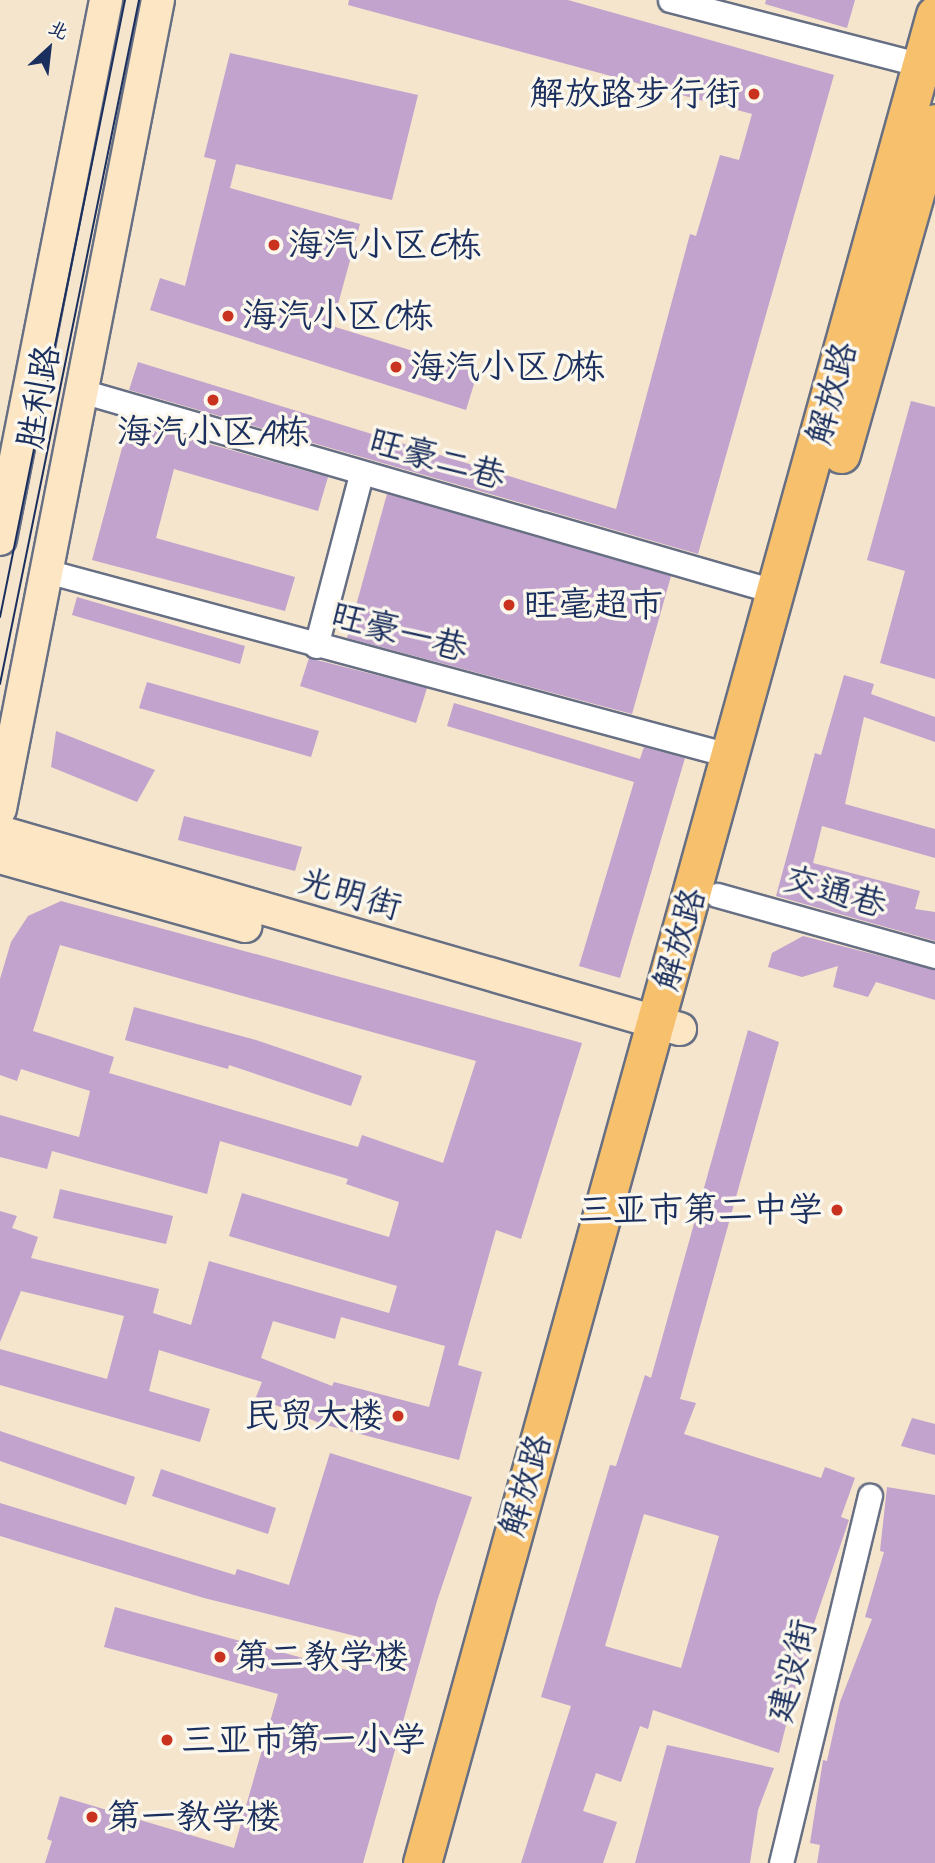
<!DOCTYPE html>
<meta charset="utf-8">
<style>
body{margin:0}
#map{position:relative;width:935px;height:1863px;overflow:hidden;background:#f4e5cc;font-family:Caveat,"LXGW WenKai TC",sans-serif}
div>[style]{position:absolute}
.building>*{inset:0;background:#c1a3cd}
.roads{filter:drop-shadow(2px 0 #676f84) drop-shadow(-2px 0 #676f84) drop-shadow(0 2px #676f84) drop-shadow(0 -2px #676f84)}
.street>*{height:23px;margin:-11.5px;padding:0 11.5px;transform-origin:11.5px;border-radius:11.5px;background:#fff}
.secondary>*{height:32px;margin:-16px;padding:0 16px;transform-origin:16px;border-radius:16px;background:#fce6c4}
.primary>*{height:37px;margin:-18.5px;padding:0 18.5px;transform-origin:18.5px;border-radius:18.5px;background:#f7c06c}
.tram>*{height:2px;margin:-1px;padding:0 1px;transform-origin:1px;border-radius:1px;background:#1b2f5e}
.dots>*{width:19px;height:19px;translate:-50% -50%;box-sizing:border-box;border:4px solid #fbf7ec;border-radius:50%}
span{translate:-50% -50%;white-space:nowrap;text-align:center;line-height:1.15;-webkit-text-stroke:7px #fbf7ec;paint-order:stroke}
.poi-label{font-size:35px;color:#1b2f5e}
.right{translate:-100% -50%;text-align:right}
.left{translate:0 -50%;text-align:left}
.street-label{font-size:35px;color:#1b2f5e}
.north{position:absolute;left:14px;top:14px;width:70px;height:70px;-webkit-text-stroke:5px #fbf7ec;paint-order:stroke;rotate:27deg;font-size:19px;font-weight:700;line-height:28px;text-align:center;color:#1b2f5e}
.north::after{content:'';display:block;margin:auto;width:24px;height:32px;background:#1b2f5e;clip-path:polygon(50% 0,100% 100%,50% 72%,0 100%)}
</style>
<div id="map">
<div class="building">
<i style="clip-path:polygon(349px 0,568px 0,834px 75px,698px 554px,129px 390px,138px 362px,616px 509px,690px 234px,696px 236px,720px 155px,739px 160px,752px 114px,348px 5px)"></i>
<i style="clip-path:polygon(766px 0,855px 0,847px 28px,765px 4px)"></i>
<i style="clip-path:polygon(230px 53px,418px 95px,392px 200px,236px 164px,230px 188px,360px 224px,332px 326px,478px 371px,466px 410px,150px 310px,160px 278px,185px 286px,216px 160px,204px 157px)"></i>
<i style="clip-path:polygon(911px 401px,935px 407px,935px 679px,880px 663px,905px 571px,867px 560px)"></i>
<i style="clip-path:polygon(129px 422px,328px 477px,318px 511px,174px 469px,156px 538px,295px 577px,285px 611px,92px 560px)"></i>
<i style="clip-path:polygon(387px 494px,671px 576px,632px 714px,347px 638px)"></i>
<i style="clip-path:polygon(77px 597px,245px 646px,240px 664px,72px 615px)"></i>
<i style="clip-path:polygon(309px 658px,427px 688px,416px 723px,300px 686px)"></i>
<i style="clip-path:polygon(844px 675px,874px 684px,871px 694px,935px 717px,935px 742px,864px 717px,845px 804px,935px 829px,935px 858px,822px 826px,813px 863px,920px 891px,915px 909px,935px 912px,935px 941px,776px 896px,815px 753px,821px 755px)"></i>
<i style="clip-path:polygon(147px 682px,319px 731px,311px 757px,139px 708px)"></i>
<i style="clip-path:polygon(454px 703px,640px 759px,644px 747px,685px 758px,620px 978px,579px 966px,634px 782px,447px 726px)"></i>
<i style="clip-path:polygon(56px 731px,155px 770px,137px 802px,51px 767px)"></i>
<i style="clip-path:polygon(184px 816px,302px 847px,295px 871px,178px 840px)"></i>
<i style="clip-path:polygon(evenodd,61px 901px,582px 1043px,521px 1239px,496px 1230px,458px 1365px,482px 1372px,459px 1460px,322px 1424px,256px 1397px,262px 1382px,159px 1350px,149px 1391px,210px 1409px,200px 1442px,0 1385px,0 1349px,107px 1379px,124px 1316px,21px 1291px,0 1342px,0 1211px,17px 1216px,12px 1228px,38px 1237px,31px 1258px,159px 1289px,153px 1313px,191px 1325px,209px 1261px,389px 1313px,397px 1286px,229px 1236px,242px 1193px,389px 1237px,399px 1202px,346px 1184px,348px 1179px,220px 1141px,207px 1194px,52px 1151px,47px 1169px,0 1157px,0 1115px,79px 1137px,90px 1091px,21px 1069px,17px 1081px,0 1075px,0 979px,11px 942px,28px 916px,61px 901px,60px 945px,476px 1061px,443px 1163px,362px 1135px,358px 1147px,109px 1073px,114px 1057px,33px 1031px,60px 945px,61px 901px,341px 1317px,445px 1346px,429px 1407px,334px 1382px,332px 1386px,261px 1358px,273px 1321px,335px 1339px,341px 1317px)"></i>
<i style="clip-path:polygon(803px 936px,935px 970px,935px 1000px,876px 982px,868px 997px,833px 987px,838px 966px,802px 977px,768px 967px,772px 953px)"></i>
<i style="clip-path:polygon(134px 1007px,256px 1040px,362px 1076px,351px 1106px,229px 1065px,228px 1069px,125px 1040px)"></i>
<i style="clip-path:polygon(evenodd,748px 1030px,779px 1042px,680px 1399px,696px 1403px,684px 1434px,821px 1478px,825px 1467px,855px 1478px,841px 1517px,849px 1520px,805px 1650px,779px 1753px,653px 1710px,648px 1729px,640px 1726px,621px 1782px,596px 1773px,583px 1811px,617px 1822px,603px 1863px,521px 1863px,571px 1706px,541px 1697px,610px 1465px,616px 1466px,645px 1375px,651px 1378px,748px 1030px,644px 1514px,719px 1536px,681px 1668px,605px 1646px,644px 1514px)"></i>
<i style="clip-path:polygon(60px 1189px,173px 1216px,166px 1244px,53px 1218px)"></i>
<i style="clip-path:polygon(912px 1418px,935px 1424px,935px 1455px,901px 1446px)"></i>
<i style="clip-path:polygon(0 1431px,135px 1477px,126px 1505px,0 1461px)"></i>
<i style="clip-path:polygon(330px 1453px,472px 1497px,437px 1601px,363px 1863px,45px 1863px,52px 1841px,47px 1839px,60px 1796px,234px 1848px,278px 1694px,104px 1647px,115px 1607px,358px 1673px,367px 1639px,204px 1598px,0 1536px,0 1503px,235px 1575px,237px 1569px,289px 1585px)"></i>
<i style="clip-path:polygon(161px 1469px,276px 1508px,268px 1534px,152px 1496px)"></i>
<i style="clip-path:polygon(887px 1487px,935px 1495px,935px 1863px,817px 1863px,820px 1845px,810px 1843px,823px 1760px,827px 1761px,840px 1702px,872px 1619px,865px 1617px,884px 1552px,880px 1551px)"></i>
<i style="clip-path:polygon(667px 1745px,774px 1768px,758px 1810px,750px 1863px,635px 1863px)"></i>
</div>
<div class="roads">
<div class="street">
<i style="left:670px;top:0;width:260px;rotate:14.5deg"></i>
<i style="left:78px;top:390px;width:728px;rotate:16.12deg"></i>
<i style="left:50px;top:572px;width:706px;rotate:15.1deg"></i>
<i style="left:316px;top:646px;width:178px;rotate:-75.3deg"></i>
<i style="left:717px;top:895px;width:226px;rotate:15.6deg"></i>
<i style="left:781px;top:1863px;width:378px;rotate:-76.4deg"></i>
</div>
<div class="secondary">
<i style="left:0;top:539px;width:549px;rotate:-78.87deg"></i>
<i style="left:0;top:809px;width:824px;rotate:-78.95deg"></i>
<i style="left:0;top:832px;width:708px;rotate:16.16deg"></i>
<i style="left:0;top:857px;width:255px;rotate:15.7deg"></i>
</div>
<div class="primary">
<i style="left:841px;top:454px;width:344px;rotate:-74.1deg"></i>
<i style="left:422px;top:1863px;width:1918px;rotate:-74.49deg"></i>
</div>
</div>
<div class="tram">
<i style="left:0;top:617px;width:630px;rotate:-78.55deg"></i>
<i style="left:0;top:684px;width:698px;rotate:-78.51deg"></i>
</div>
<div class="dots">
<i style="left:754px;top:94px;background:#c8321e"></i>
<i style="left:274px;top:245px;background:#c8321e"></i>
<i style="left:228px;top:316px;background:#c8321e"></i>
<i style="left:396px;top:367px;background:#c8321e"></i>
<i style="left:213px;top:400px;background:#c8321e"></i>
<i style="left:509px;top:605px;background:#c8321e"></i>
<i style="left:837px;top:1210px;background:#c8321e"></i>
<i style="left:398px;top:1416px;background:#c8321e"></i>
<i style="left:220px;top:1657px;background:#c8321e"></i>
<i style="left:167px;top:1740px;background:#c8321e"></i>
<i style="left:92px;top:1817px;background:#c8321e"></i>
</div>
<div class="poi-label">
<span class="right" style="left:740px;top:94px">解放路步行街</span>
<span class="left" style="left:288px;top:245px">海汽小区E栋</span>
<span class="left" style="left:242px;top:316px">海汽小区C栋</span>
<span class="left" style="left:410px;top:367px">海汽小区D栋</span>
<span style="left:213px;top:432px">海汽小区A栋</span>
<span class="left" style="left:523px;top:605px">旺毫超市</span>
<span class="right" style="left:823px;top:1210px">三亚市第二中学</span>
<span class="right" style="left:384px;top:1416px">民贸大楼</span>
<span class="left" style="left:234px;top:1657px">第二教学楼</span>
<span class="left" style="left:181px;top:1740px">三亚市第一小学</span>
<span class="left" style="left:106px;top:1817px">第一教学楼</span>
</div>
<div class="street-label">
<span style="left:832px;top:393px;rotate:-75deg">解放路</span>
<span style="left:39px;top:397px;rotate:-80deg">胜利路</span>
<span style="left:437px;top:459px;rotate:16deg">旺豪二巷</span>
<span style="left:399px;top:632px;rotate:15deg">旺豪一巷</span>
<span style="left:835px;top:892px;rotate:16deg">交通巷</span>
<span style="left:350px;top:894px;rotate:16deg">光明街</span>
<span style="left:680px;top:939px;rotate:-74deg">解放路</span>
<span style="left:526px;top:1485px;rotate:-74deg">解放路</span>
<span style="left:792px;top:1671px;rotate:-76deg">建设街</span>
</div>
<div class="north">北</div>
</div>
